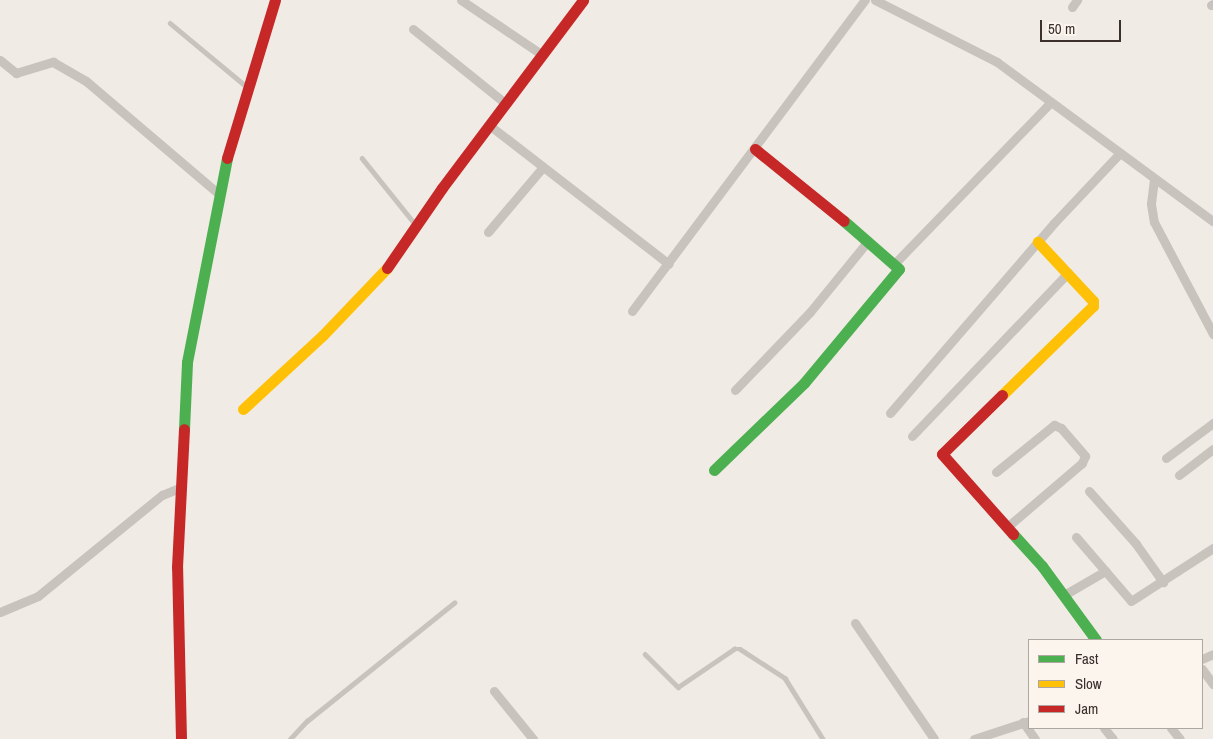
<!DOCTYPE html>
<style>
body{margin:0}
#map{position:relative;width:1213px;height:739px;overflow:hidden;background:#f0ebe5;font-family:"Archivo Narrow",sans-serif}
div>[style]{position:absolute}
.lane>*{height:4.5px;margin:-2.25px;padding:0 2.25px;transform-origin:2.25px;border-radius:2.25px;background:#c9c3be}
.street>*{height:9px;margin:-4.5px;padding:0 4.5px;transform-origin:4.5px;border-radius:4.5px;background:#c9c3be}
.fast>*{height:11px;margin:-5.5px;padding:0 5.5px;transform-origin:5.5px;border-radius:5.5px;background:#4caf50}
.slow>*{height:11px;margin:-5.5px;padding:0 5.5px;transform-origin:5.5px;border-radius:5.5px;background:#ffc107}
.jam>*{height:11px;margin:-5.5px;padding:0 5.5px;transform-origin:5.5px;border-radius:5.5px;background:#c62828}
span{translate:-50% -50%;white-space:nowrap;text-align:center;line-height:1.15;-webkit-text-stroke:4.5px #fbf5ee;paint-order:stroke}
.legend{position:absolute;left:1028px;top:639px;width:175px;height:90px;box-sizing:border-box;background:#fbf5ee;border:1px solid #aea6a0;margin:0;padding:6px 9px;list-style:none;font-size:15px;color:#3b302b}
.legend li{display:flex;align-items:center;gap:10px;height:25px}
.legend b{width:25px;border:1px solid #aea6a0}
.scale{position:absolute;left:1040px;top:20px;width:81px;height:22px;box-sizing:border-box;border:2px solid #3b302b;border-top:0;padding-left:6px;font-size:15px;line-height:18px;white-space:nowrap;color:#3b302b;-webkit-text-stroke:4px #fbf5ee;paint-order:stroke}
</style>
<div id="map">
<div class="lane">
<i style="left:170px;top:23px;width:99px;rotate:39.7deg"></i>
<i style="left:362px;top:158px;width:85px;rotate:51.2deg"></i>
<i style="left:645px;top:654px;width:47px;rotate:45deg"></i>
<i style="left:678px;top:687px;width:68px;rotate:-34.2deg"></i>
<i style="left:734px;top:649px;width:6px"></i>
<i style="left:740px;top:649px;width:54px;rotate:32.8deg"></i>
<i style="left:785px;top:678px;width:72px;rotate:58.1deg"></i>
<i style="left:290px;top:739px;width:25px;rotate:-47deg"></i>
<i style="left:307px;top:721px;width:189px;rotate:-38.8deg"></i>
</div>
<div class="street">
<i style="left:461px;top:0;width:97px;rotate:34deg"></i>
<i style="left:875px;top:0;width:137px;rotate:26.9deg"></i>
<i style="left:997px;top:62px;width:268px;rotate:36.4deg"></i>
<i style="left:1211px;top:5px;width:2px;rotate:-27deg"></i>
<i style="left:1072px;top:7px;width:9px;rotate:-54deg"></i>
<i style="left:413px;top:29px;width:118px;rotate:38.8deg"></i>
<i style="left:0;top:60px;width:21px;rotate:39deg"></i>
<i style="left:16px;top:73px;width:39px;rotate:-17deg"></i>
<i style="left:53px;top:62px;width:38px;rotate:30deg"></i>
<i style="left:86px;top:81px;width:175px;rotate:40.4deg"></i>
<i style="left:489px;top:125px;width:227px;rotate:37.7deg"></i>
<i style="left:1154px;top:179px;width:25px;rotate:97deg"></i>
<i style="left:1151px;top:204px;width:18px;rotate:81deg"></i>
<i style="left:1154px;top:222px;width:127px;rotate:62.2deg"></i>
<i style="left:488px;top:232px;width:85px;rotate:-49.8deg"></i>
<i style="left:895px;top:263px;width:224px;rotate:-45.9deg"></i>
<i style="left:632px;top:311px;width:389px;rotate:-53.2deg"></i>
<i style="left:735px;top:390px;width:108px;rotate:-46.1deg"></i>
<i style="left:810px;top:312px;width:92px;rotate:-50.8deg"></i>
<i style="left:890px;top:413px;width:251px;rotate:-49.2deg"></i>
<i style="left:1054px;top:223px;width:96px;rotate:-46.7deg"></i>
<i style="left:912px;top:436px;width:226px;rotate:-46.3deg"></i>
<i style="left:1166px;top:458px;width:59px;rotate:-36.7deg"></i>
<i style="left:996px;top:472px;width:75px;rotate:-39deg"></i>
<i style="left:1054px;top:425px;width:8px;rotate:23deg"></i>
<i style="left:1061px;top:428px;width:37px;rotate:49deg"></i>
<i style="left:1085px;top:456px;width:8px;rotate:113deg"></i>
<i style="left:1082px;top:463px;width:99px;rotate:139.5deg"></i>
<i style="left:1179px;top:475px;width:43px;rotate:-37.4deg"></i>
<i style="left:1089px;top:491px;width:71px;rotate:48.4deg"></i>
<i style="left:1136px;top:544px;width:47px;rotate:54.6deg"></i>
<i style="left:1076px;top:537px;width:84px;rotate:49.3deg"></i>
<i style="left:1131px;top:601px;width:98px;rotate:-32.9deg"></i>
<i style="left:1064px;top:595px;width:48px;rotate:-30.3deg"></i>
<i style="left:0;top:612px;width:41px;rotate:-22.8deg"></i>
<i style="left:38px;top:596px;width:160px;rotate:-39.2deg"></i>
<i style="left:162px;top:495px;width:18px;rotate:-22deg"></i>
<i style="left:855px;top:623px;width:140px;rotate:55.7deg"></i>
<i style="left:1202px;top:659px;width:12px;rotate:-24deg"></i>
<i style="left:1202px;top:669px;width:19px;rotate:54deg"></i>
<i style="left:494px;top:691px;width:62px;rotate:50.9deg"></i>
<i style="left:1023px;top:722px;width:21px;rotate:55deg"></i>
<i style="left:1104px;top:728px;width:14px;rotate:51deg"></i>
<i style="left:1171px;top:728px;width:14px;rotate:51deg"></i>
<i style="left:974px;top:739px;width:58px;rotate:-18.1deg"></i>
</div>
<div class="fast">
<i style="left:184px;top:429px;width:67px;rotate:-87.4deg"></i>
<i style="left:187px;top:362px;width:208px;rotate:-78.9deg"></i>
<i style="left:714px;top:470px;width:125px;rotate:-44deg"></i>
<i style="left:804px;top:383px;width:148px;rotate:-50.2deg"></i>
<i style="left:899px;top:269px;width:73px;rotate:-138.9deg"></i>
<i style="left:1013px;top:534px;width:43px;rotate:47.8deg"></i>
<i style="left:1042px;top:566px;width:92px;rotate:53.9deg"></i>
</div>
<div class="slow">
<i style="left:1002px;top:395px;width:127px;rotate:-44.4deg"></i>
<i style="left:1093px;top:306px;width:5px;rotate:-90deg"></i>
<i style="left:1093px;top:301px;width:81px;rotate:-133deg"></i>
<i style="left:243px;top:409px;width:109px;rotate:-42.8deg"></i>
<i style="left:323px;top:335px;width:93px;rotate:-46.3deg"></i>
</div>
<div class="jam">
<i style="left:755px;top:149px;width:114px;rotate:39deg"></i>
<i style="left:227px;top:158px;width:165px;rotate:-73.1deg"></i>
<i style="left:387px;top:268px;width:97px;rotate:-55.5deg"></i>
<i style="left:442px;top:188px;width:235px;rotate:-53.1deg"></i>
<i style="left:1002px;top:395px;width:84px;rotate:135.5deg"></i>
<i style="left:942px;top:454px;width:107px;rotate:48.4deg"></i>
<i style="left:181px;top:739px;width:172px;rotate:-91.3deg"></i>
<i style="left:177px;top:567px;width:138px;rotate:-87.1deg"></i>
</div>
<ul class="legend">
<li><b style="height:6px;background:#4caf50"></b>Fast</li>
<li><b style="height:6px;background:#ffc107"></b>Slow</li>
<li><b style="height:6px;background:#c62828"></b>Jam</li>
</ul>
<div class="scale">50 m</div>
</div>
